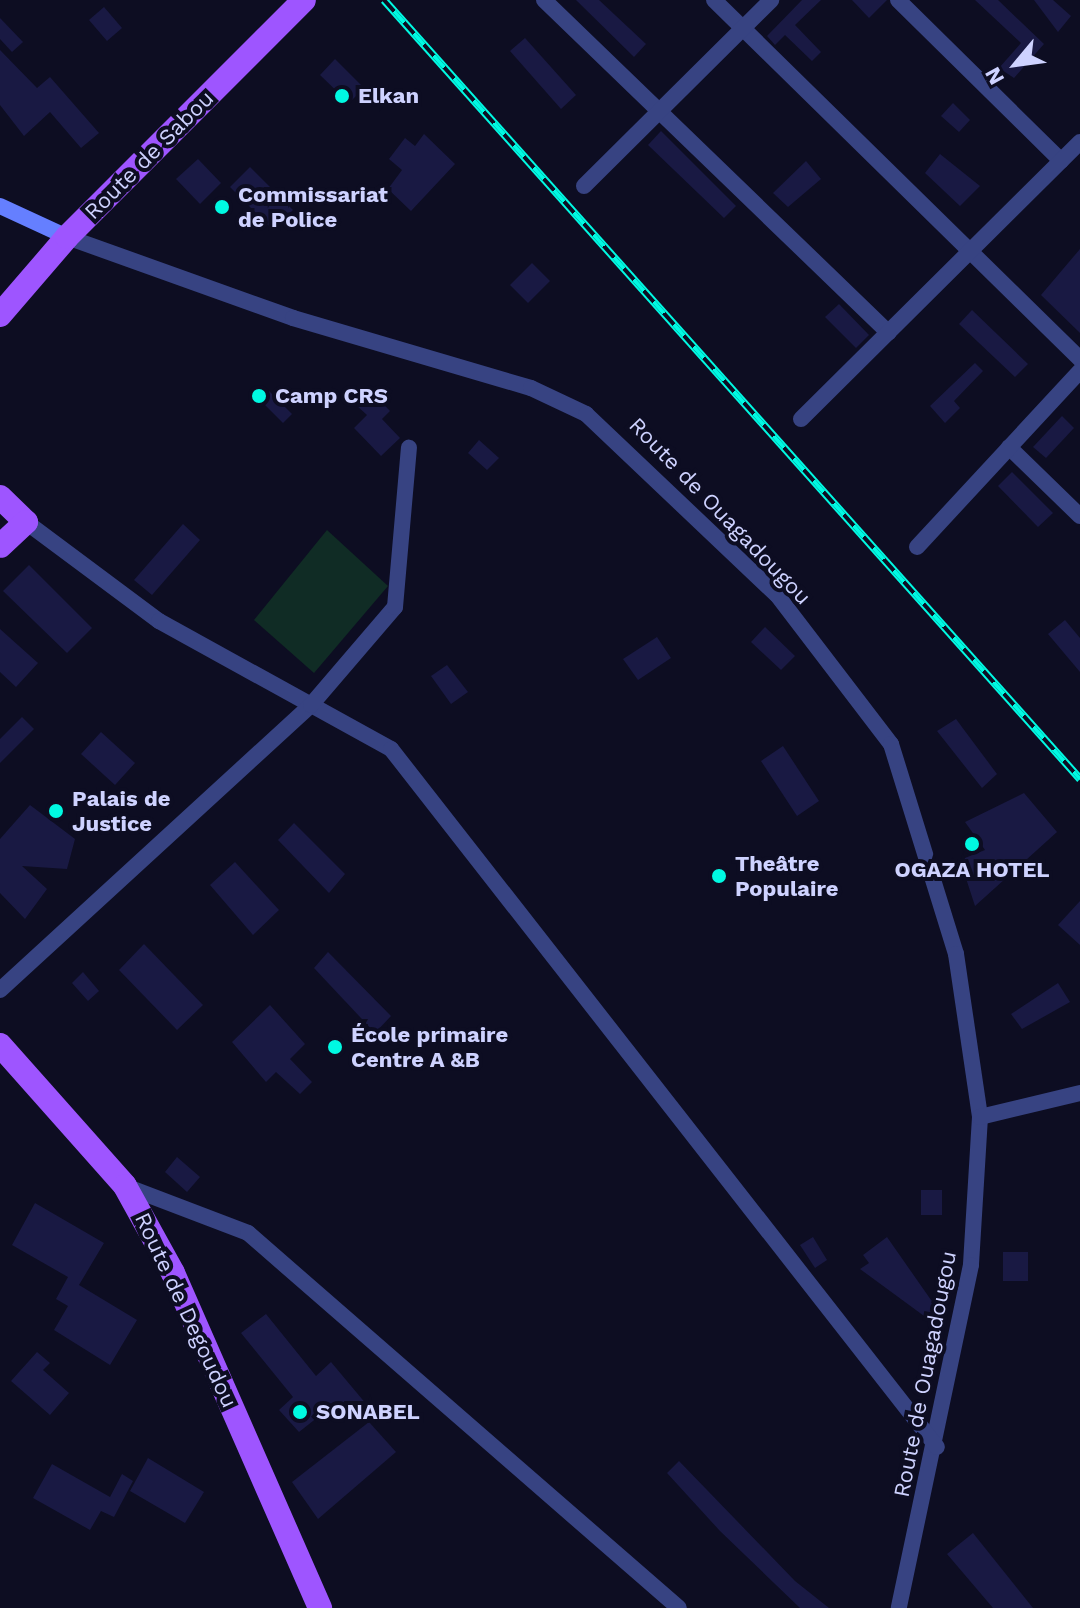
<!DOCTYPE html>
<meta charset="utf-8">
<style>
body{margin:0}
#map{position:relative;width:1080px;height:1608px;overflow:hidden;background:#0d0d22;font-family:"Work Sans",sans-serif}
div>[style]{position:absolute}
.green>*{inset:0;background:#102c25}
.building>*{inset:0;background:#191943}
.street>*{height:16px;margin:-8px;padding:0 8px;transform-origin:8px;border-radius:8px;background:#374382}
.secondary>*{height:16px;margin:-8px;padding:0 8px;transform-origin:8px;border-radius:8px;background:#657fff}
.primary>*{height:24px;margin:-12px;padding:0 12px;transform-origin:12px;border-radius:12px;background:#9e55ff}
.rail>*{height:8px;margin-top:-4px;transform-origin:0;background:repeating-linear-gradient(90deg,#0d0d22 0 15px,#00f9e2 0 30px);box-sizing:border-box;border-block:2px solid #00f9e2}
.dots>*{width:22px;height:22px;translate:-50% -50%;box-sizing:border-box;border:4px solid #0d0d22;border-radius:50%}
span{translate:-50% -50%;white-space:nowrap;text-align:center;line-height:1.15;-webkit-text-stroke:8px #0d0d22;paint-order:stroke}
.poi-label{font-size:22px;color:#ced2ff;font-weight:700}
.left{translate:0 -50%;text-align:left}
.street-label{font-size:22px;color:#ced2ff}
.north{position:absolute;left:976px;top:24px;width:80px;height:80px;-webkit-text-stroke:6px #0d0d22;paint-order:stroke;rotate:241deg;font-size:22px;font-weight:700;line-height:32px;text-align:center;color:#ced2ff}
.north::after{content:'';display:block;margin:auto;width:28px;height:36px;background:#ced2ff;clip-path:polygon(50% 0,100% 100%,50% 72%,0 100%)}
</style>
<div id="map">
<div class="green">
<i style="clip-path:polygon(327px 530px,388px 586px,314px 673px,254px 620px)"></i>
</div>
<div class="building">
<i style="clip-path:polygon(576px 0,599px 0,646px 44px,634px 57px)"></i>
<i style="clip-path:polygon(802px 0,821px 0,795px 25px,821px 52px,812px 61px,785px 35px,775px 45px,767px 36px)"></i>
<i style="clip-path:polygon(852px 0,887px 0,869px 18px)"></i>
<i style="clip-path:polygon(975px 0,998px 0,1044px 44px,1014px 78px,999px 68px,1021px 43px)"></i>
<i style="clip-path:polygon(1034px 0,1053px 0,1071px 16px,1058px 32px)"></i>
<i style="clip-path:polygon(104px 7px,122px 28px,107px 41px,89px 20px)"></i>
<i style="clip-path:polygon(0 18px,23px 42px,12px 52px,0 39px)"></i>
<i style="clip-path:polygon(525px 38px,576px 95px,561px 109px,510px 51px)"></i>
<i style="clip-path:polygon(0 50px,37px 88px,50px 77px,99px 133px,81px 148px,50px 112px,24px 136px,0 105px)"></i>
<i style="clip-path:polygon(335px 59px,364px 88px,349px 103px,320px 75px)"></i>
<i style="clip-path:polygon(953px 103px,970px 120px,959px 132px,941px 116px)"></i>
<i style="clip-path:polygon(661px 131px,736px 206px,724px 218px,648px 145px)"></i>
<i style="clip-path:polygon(424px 134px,455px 164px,411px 211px,388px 189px,402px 170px,389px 159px,405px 138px,415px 146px)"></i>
<i style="clip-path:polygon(940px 154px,980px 186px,960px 206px,925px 173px)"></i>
<i style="clip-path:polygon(198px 159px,221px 183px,200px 204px,176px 179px)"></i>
<i style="clip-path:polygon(806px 161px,821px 179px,788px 207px,773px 193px)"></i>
<i style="clip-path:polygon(250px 167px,293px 210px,273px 230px,230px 187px)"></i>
<i style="clip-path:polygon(1080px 249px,1080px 333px,1041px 295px)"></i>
<i style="clip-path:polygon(532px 263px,550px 281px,528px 303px,510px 285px)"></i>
<i style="clip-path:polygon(839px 304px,869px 335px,856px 348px,825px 317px)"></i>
<i style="clip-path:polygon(972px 310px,1028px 364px,1015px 377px,959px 324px)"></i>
<i style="clip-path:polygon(975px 363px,983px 371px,954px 401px,960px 408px,945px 423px,930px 406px)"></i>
<i style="clip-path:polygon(370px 390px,390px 411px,382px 419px,400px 438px,381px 456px,354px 428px,367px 415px,356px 405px)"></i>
<i style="clip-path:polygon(269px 391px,292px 414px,283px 423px,260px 400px)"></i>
<i style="clip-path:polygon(1062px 416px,1074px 428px,1046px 458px,1033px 447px)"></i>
<i style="clip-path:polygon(479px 440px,499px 458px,487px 470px,468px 453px)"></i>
<i style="clip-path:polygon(1012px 472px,1053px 513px,1038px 527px,998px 486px)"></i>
<i style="clip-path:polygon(183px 524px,200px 540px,152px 595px,134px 580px)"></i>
<i style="clip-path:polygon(29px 565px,92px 628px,67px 653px,3px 591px)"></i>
<i style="clip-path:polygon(1065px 620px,1080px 638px,1080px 672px,1048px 634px)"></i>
<i style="clip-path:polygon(765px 627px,795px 656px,781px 670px,751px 642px)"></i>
<i style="clip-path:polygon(0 629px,38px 663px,16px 687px,0 672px)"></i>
<i style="clip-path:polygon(657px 637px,671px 658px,638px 680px,623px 659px)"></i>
<i style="clip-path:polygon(447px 665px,468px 692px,451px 704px,431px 676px)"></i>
<i style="clip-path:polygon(22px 717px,34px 729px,0 763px,0 739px)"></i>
<i style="clip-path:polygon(956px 719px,997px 774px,982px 788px,937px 731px)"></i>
<i style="clip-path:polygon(101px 732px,135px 763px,115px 785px,81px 754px)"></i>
<i style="clip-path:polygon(783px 746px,819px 801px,797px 816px,761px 761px)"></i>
<i style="clip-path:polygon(1024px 793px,1057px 832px,975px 906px,960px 860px,985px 850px,965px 822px)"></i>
<i style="clip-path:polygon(30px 805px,75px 839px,67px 869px,22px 866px,47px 889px,25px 919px,0 893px,0 839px)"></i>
<i style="clip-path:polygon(294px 823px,345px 874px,329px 893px,278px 840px)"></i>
<i style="clip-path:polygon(235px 862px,279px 910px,253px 935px,210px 885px)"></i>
<i style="clip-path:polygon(1080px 901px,1080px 945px,1058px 925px)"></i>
<i style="clip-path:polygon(144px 944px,203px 1005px,177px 1030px,119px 970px)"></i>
<i style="clip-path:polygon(328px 952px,391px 1016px,375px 1033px,314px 968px)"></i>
<i style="clip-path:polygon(83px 972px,99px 991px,88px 1001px,72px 983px)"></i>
<i style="clip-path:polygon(1058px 983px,1070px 1002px,1022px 1029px,1011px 1014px)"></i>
<i style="clip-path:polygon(270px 1005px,305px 1044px,290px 1059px,312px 1082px,300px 1094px,276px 1072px,266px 1082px,232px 1042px)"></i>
<i style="clip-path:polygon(177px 1157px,200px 1177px,187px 1192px,165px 1172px)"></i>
<i style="clip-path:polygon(921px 1190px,942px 1190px,942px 1215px,921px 1215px)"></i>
<i style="clip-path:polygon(35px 1203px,104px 1243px,79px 1285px,137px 1320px,110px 1365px,54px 1330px,68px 1306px,56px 1299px,68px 1277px,12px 1245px)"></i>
<i style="clip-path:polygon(813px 1237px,827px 1260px,815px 1268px,800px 1245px)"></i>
<i style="clip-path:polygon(887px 1237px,931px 1300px,940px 1303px,935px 1324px,860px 1269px,869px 1263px,863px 1255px)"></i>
<i style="clip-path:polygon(1003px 1252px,1028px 1252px,1028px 1281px,1003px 1281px)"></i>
<i style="clip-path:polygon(266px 1314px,316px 1376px,331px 1362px,367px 1405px,355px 1416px,337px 1402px,299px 1432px,279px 1410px,293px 1397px,241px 1333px)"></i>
<i style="clip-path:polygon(37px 1352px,50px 1363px,43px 1370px,69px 1393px,50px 1415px,11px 1381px)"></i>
<i style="clip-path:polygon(369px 1422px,396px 1452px,318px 1519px,292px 1482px)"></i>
<i style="clip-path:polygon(148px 1458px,204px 1492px,185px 1523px,130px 1491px)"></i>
<i style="clip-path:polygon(679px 1461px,795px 1581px,829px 1608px,800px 1608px,720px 1531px,667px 1473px)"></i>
<i style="clip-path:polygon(52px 1464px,110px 1497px,122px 1474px,133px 1481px,114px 1517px,101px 1511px,90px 1530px,33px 1498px)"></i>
<i style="clip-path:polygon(973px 1533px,1033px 1608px,993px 1608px,947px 1554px)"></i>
</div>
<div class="street">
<i style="left:544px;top:0;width:479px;rotate:44deg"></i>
<i style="left:714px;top:0;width:513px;rotate:44.45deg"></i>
<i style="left:898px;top:0;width:229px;rotate:44.6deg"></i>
<i style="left:584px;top:186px;width:264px;rotate:-44.8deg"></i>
<i style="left:67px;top:237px;width:240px;rotate:19.7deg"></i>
<i style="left:293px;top:318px;width:248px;rotate:16.4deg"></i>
<i style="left:531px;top:388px;width:61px;rotate:25.3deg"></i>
<i style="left:586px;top:414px;width:263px;rotate:43.5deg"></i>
<i style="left:777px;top:595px;width:188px;rotate:52.6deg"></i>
<i style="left:891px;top:744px;width:220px;rotate:72.8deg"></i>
<i style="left:956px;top:954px;width:165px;rotate:81.6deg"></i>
<i style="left:980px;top:1117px;width:148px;rotate:93.5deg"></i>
<i style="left:971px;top:1265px;width:350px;rotate:101.9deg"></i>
<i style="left:801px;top:419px;width:393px;rotate:-44.8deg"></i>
<i style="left:1009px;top:447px;width:99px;rotate:44.2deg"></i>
<i style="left:26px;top:522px;width:166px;rotate:36.7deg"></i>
<i style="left:159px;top:621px;width:265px;rotate:28.9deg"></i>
<i style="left:391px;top:749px;width:886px;rotate:51.97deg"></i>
<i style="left:917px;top:547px;width:240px;rotate:-47.2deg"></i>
<i style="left:0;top:990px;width:422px;rotate:-42.5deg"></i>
<i style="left:311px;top:705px;width:129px;rotate:-49.4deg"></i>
<i style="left:395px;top:607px;width:160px;rotate:-85deg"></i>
<i style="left:980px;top:1117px;width:103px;rotate:-13.5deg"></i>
<i style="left:125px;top:1186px;width:132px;rotate:20.9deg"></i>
<i style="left:248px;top:1233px;width:571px;rotate:41.03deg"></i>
</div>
<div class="secondary">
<i style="left:0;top:206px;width:74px;rotate:24.8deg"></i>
</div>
<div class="primary">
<i style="left:0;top:315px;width:103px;rotate:-49.3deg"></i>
<i style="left:67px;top:237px;width:335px;rotate:-45deg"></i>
<i style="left:0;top:497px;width:36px;rotate:44deg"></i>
<i style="left:26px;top:522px;width:35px;rotate:137deg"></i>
<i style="left:0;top:1045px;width:188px;rotate:48.4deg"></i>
<i style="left:125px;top:1186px;width:99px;rotate:61.1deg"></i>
<i style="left:173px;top:1273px;width:366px;rotate:66.3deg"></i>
</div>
<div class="rail">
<i style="left:384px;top:0;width:1045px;rotate:48.22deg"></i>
</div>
<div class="dots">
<i style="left:342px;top:96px;background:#00f9e2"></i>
<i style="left:222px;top:207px;background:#00f9e2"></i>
<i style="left:259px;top:396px;background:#00f9e2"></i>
<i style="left:56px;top:811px;background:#00f9e2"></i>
<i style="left:972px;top:844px;background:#00f9e2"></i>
<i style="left:719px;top:876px;background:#00f9e2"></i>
<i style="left:335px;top:1047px;background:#00f9e2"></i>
<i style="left:300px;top:1412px;background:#00f9e2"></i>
</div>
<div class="poi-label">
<span class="left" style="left:358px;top:96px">Elkan</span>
<span class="left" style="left:238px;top:207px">Commissariat<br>de Police</span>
<span class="left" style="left:275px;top:396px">Camp CRS</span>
<span class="left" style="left:72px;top:811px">Palais de<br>Justice</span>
<span class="left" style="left:735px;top:876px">Theâtre<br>Populaire</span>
<span style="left:972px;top:870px">OGAZA HOTEL</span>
<span class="left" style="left:351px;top:1047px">École primaire<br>Centre A &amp;B</span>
<span class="left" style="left:316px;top:1412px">SONABEL</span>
</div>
<div class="street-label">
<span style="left:149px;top:155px;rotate:-45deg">Route de Sabou</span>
<span style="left:720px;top:511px;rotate:46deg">Route de Ouagadougou</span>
<span style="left:186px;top:1310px;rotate:65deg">Route de Degoudou</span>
<span style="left:925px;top:1374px;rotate:-79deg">Route de Ouagadougou</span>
</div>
<div class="north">N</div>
</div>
